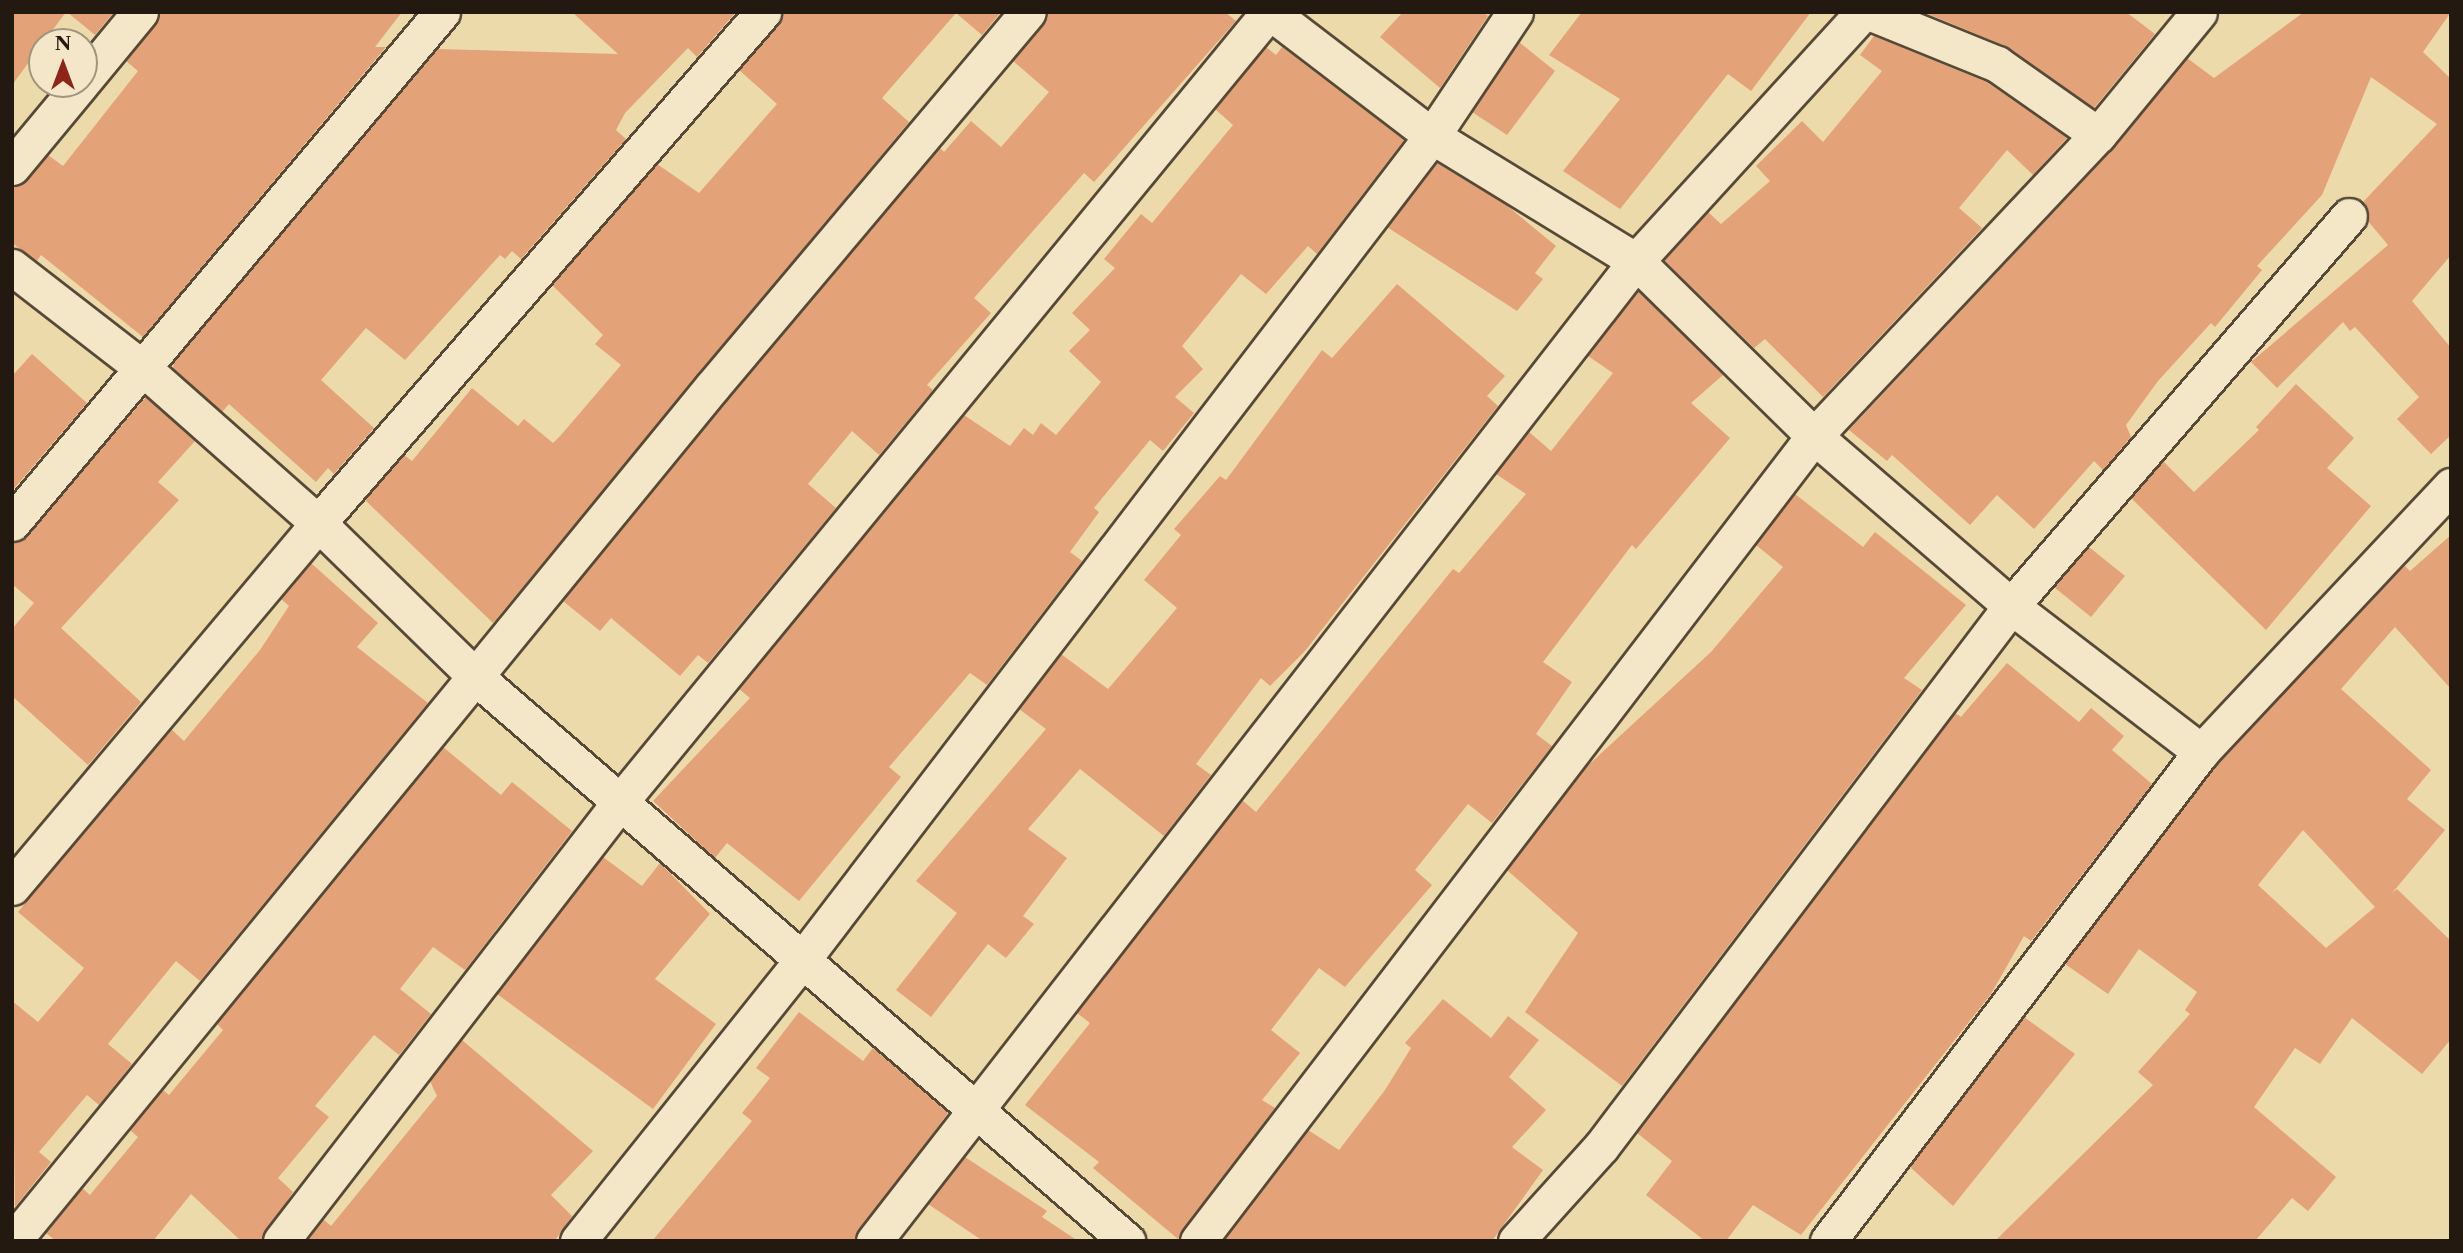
<!DOCTYPE html>
<style>
body{margin:0}
#map{position:relative;width:2463px;height:1253px;overflow:hidden;background:#ecdaab;font-family:"Libre Caslon Text",serif}
div>[style]{position:absolute}
.building>*{inset:0;background:#e4a279}
.roads{filter:drop-shadow(2px 0 #564937) drop-shadow(-2px 0 #564937) drop-shadow(0 2px #564937) drop-shadow(0 -2px #564937)}
.street>*{height:35px;margin:-17.5px;padding:0 17.5px;transform-origin:17.5px;border-radius:17.5px;background:#f3e7c8}
span{translate:-50% -50%;white-space:nowrap;text-align:center;line-height:1.15;-webkit-text-stroke:7px #f3e7c8;paint-order:stroke}
.frame{position:absolute;inset:0;border:14px solid #241910;pointer-events:none}
.north{position:absolute;left:28px;top:28px;width:70px;height:70px;box-sizing:border-box;background:#f3e7c8;border:2px solid #a0957e;border-radius:50%;rotate:0deg;font-size:19px;font-weight:700;line-height:28px;text-align:center;color:#241910}
.north::after{content:'';display:block;margin:auto;width:24px;height:32px;background:#8f2418;clip-path:polygon(50% 0,100% 100%,50% 72%,0 100%)}
</style>
<div id="map">
<div class="building">
<i style="clip-path:polygon(12px 12px,66px 12px,12px 85px)"></i>
<i style="clip-path:polygon(67px 12px,114px 12px,95px 35px)"></i>
<i style="clip-path:polygon(160px 12px,402px 12px,375px 47px,386px 47px,143px 337px,41px 255px,37px 261px,12px 243px,12px 187px,27px 180px,48px 155px,63px 166px,138px 71px,126px 61px)"></i>
<i style="clip-path:polygon(572px 12px,736px 12px,697px 57px,688px 48px,625px 113px,616px 130px,626px 139px,521px 259px,512px 251px,505px 259px,500px 255px,405px 360px,366px 328px,321px 380px,374px 428px,334px 474px,328px 468px,316px 482px,229px 404px,222px 412px,173px 368px,174px 362px,437px 49px,618px 54px)"></i>
<i style="clip-path:polygon(783px 12px,1001px 12px,982px 35px,956px 13px,882px 98px,909px 122px,493px 623px,365px 500px,404px 455px,412px 461px,472px 388px,518px 426px,524px 419px,553px 443px,561px 435px,621px 365px,595px 344px,603px 335px,552px 285px,657px 164px,699px 193px,777px 104px,739px 70px)"></i>
<i style="clip-path:polygon(1048px 12px,1225px 12px,1236px 21px,1094px 182px,1084px 173px,974px 298px,991px 313px,927px 385px,933px 390px,879px 455px,852px 431px,808px 484px,836px 508px,708px 663px,698px 655px,680px 676px,611px 618px,600px 631px,563px 601px,727px 400px,940px 148px,944px 152px,971px 121px,1001px 147px,1049px 92px,1013px 61px)"></i>
<i style="clip-path:polygon(1403px 12px,1483px 12px,1488px 16px,1440px 88px,1380px 37px)"></i>
<i style="clip-path:polygon(1582px 12px,1811px 12px,1751px 91px,1728px 74px,1620px 209px,1563px 171px,1620px 99px,1549px 55px)"></i>
<i style="clip-path:polygon(1923px 12px,2126px 12px,2155px 34px,2094px 108px,2008px 47px)"></i>
<i style="clip-path:polygon(2304px 12px,2451px 12px,2423px 52px,2451px 79px,2451px 255px,2412px 301px,2451px 348px,2451px 435px,2431px 454px,2397px 419px,2419px 397px,2355px 327px,2350px 331px,2343px 322px,2277px 388px,2251px 362px,2388px 245px,2368px 221px,2363px 202px,2437px 124px,2371px 77px,2322px 195px,2257px 266px,2262px 270px,2215px 327px,2211px 323px,2158px 381px,2126px 425px,2131px 437px,2103px 470px,2094px 461px,2034px 529px,1997px 495px,1970px 525px,1892px 455px,1887px 461px,1849px 430px,2113px 149px,2187px 58px,2214px 78px)"></i>
<i style="clip-path:polygon(1874px 36px,1987px 82px,2067px 138px,2033px 175px,2007px 150px,1959px 208px,1982px 228px,1823px 397px,1765px 339px,1754px 348px,1664px 260px,1708px 212px,1721px 224px,1770px 181px,1756px 166px,1802px 121px,1823px 142px,1882px 71px,1860px 55px)"></i>
<i style="clip-path:polygon(1519px 42px,1555px 71px,1507px 135px,1472px 112px)"></i>
<i style="clip-path:polygon(1266px 47px,1276px 55px,1282px 47px,1404px 140px,1317px 254px,1308px 246px,1266px 294px,1241px 274px,1182px 346px,1203px 369px,1175px 397px,1194px 413px,1163px 451px,1150px 440px,1094px 508px,1099px 512px,1070px 552px,1082px 561px,987px 685px,970px 673px,889px 767px,901px 777px,799px 901px,727px 843px,715px 858px,653px 801px,750px 698px,739px 689px,964px 415px,1010px 446px,1024px 428px,1033px 435px,1041px 423px,1056px 435px,1101px 382px,1069px 351px,1090px 330px,1072px 313px,1115px 268px,1104px 259px,1141px 214px,1152px 223px,1233px 125px,1215px 109px)"></i>
<i style="clip-path:polygon(1437px 163px,1505px 204px,1556px 246px,1535px 273px,1543px 279px,1517px 311px,1387px 227px)"></i>
<i style="clip-path:polygon(1397px 284px,1505px 376px,1487px 396px,1498px 406px,1305px 651px,1270px 686px,1261px 678px,1196px 764px,1211px 775px,1164px 836px,1080px 769px,1028px 829px,1067px 858px,1023px 916px,1034px 924px,1006px 958px,988px 944px,931px 1017px,896px 990px,957px 913px,916px 881px,1046px 729px,1019px 709px,1061px 654px,1108px 689px,1177px 608px,1144px 580px,1181px 535px,1174px 529px,1220px 476px,1226px 480px,1322px 350px,1332px 358px)"></i>
<i style="clip-path:polygon(1638px 291px,1723px 375px,1691px 403px,1730px 438px,1636px 549px,1632px 545px,1543px 662px,1572px 682px,1536px 734px,1552px 746px,1492px 823px,1468px 804px,1415px 870px,1432px 885px,1345px 987px,1319px 968px,1271px 1030px,1300px 1053px,1262px 1100px,1275px 1108px,1178px 1239px,1093px 1168px,1099px 1162px,1025px 1105px,1090px 1023px,1077px 1013px,1242px 800px,1256px 812px,1453px 569px,1459px 573px,1526px 494px,1496px 474px,1529px 432px,1551px 451px,1613px 373px,1588px 356px)"></i>
<i style="clip-path:polygon(32px 354px,87px 403px,12px 491px,12px 376px)"></i>
<i style="clip-path:polygon(2296px 384px,2354px 438px,2327px 468px,2371px 506px,2266px 630px,2131px 498px,2163px 461px,2194px 492px,2259px 430px,2256px 427px)"></i>
<i style="clip-path:polygon(146px 397px,195px 441px,158px 482px,179px 500px,61px 628px,141px 702px,88px 765px,12px 696px,12px 629px,34px 603px,12px 584px,12px 543px,27px 536px)"></i>
<i style="clip-path:polygon(1795px 494px,1863px 547px,1875px 532px,1966px 605px,1904px 678px,1922px 690px,1622px 1086px,1525px 1012px,1578px 933px,1507px 870px,1583px 770px,1711px 652px,1783px 567px,1756px 545px)"></i>
<i style="clip-path:polygon(evenodd,2451px 535px,2451px 689px,2395px 627px,2341px 689px,2431px 770px,2407px 799px,2445px 830px,2392px 893px,2397px 889px,2451px 941px,2451px 1039px,2422px 1074px,2352px 1018px,2320px 1064px,2295px 1048px,2254px 1107px,2336px 1177px,2308px 1211px,2292px 1198px,2255px 1241px,1995px 1241px,2153px 1085px,2138px 1072px,2190px 1014px,2185px 1010px,2197px 992px,2139px 949px,2108px 994px,2065px 964px,2216px 765px,2395px 575px,2405px 566px,2410px 571px,2451px 535px,2303px 830px,2375px 907px,2326px 948px,2258px 885px,2303px 830px)"></i>
<i style="clip-path:polygon(2089px 547px,2125px 576px,2091px 617px,2054px 587px)"></i>
<i style="clip-path:polygon(311px 563px,378px 623px,357px 647px,428px 703px,200px 981px,176px 961px,108px 1044px,132px 1064px,99px 1105px,87px 1095px,39px 1152px,51px 1162px,15px 1207px,12px 1001px,38px 1022px,84px 968px,18px 912px,171px 729px,184px 741px,260px 650px,289px 606px,281px 599px)"></i>
<i style="clip-path:polygon(2007px 663px,2079px 722px,2091px 708px,2124px 736px,2112px 750px,2152px 784px,2031px 941px,2024px 936px,1991px 994px,1801px 1235px,1753px 1205px,1726px 1241px,1705px 1241px,1646px 1195px,1672px 1161px,1637px 1133px,1955px 713px,1961px 717px)"></i>
<i style="clip-path:polygon(443px 747px,501px 795px,512px 782px,572px 831px,465px 970px,433px 947px,400px 989px,431px 1014px,399px 1055px,374px 1035px,315px 1106px,329px 1117px,278px 1178px,293px 1192px,261px 1241px,241px 1241px,191px 1194px,153px 1241px,56px 1241px,46px 1233px,82px 1188px,90px 1195px,138px 1137px,130px 1130px,163px 1090px,169px 1095px,223px 1030px,217px 1024px)"></i>
<i style="clip-path:polygon(603px 857px,642px 886px,660px 863px,710px 914px,655px 979px,716px 1024px,653px 1109px,497px 994px)"></i>
<i style="clip-path:polygon(1443px 999px,1491px 1038px,1508px 1016px,1539px 1040px,1509px 1077px,1546px 1110px,1512px 1147px,1543px 1170px,1492px 1241px,1224px 1241px,1308px 1130px,1339px 1150px,1385px 1090px,1411px 1048px,1405px 1043px)"></i>
<i style="clip-path:polygon(799px 1012px,863px 1061px,873px 1048px,948px 1113px,854px 1241px,652px 1241px,752px 1121px,742px 1113px,770px 1078px,756px 1068px)"></i>
<i style="clip-path:polygon(2024px 1017px,2075px 1054px,1953px 1206px,1910px 1167px)"></i>
<i style="clip-path:polygon(462px 1040px,593px 1151px,551px 1195px,572px 1216px,560px 1234px,554px 1241px,307px 1241px,323px 1219px,331px 1226px,437px 1096px,430px 1081px)"></i>
<i style="clip-path:polygon(965px 1157px,1047px 1211px,1042px 1217px,1078px 1241px,983px 1241px,928px 1204px)"></i>
</div>
<div class="roads">
<div class="street">
<i style="left:1270px;top:12px;width:204px;rotate:37.4deg"></i>
<i style="left:1432px;top:136px;width:239px;rotate:31.5deg"></i>
<i style="left:1636px;top:261px;width:250px;rotate:44.5deg"></i>
<i style="left:1814px;top:436px;width:260px;rotate:40.8deg"></i>
<i style="left:2011px;top:606px;width:240px;rotate:37.5deg"></i>
<i style="left:1869px;top:12px;width:138px;rotate:22.1deg"></i>
<i style="left:1997px;top:64px;width:123px;rotate:35.1deg"></i>
<i style="left:84px;top:80px;width:88px;rotate:-50.5deg"></i>
<i style="left:12px;top:167px;width:108px;rotate:-50.3deg"></i>
<i style="left:12px;top:267px;width:168px;rotate:37.8deg"></i>
<i style="left:145px;top:370px;width:231px;rotate:41.5deg"></i>
<i style="left:318px;top:523px;width:223px;rotate:44.3deg"></i>
<i style="left:478px;top:679px;width:859px;rotate:40.89deg"></i>
<i style="left:12px;top:523px;width:668px;rotate:-49.92deg"></i>
<i style="left:12px;top:887px;width:476px;rotate:-49.9deg"></i>
<i style="left:318px;top:523px;width:678px;rotate:-48.95deg"></i>
<i style="left:13px;top:1241px;width:1104px;rotate:-50.7deg"></i>
<i style="left:712px;top:387px;width:490px;rotate:-49.9deg"></i>
<i style="left:281px;top:1241px;width:555px;rotate:-52.32deg"></i>
<i style="left:620px;top:802px;width:1022px;rotate:-50.6deg"></i>
<i style="left:578px;top:1241px;width:359px;rotate:-51.4deg"></i>
<i style="left:802px;top:960px;width:1037px;rotate:-52.6deg"></i>
<i style="left:1432px;top:136px;width:149px;rotate:-56.2deg"></i>
<i style="left:874px;top:1241px;width:1241px;rotate:-52.13deg"></i>
<i style="left:1636px;top:261px;width:337px;rotate:-47.6deg"></i>
<i style="left:1198px;top:1241px;width:1014px;rotate:-52.58deg"></i>
<i style="left:1814px;top:436px;width:414px;rotate:-46.7deg"></i>
<i style="left:2098px;top:135px;width:159px;rotate:-50.6deg"></i>
<i style="left:1516px;top:1241px;width:127px;rotate:-47.9deg"></i>
<i style="left:1601px;top:1147px;width:679px;rotate:-52.84deg"></i>
<i style="left:2011px;top:606px;width:516px;rotate:-49.09deg"></i>
<i style="left:1828px;top:1241px;width:615px;rotate:-52.66deg"></i>
<i style="left:2201px;top:752px;width:365px;rotate:-46.8deg"></i>
</div>
</div>
<div class="frame"></div>
<div class="north">N</div>
</div>
